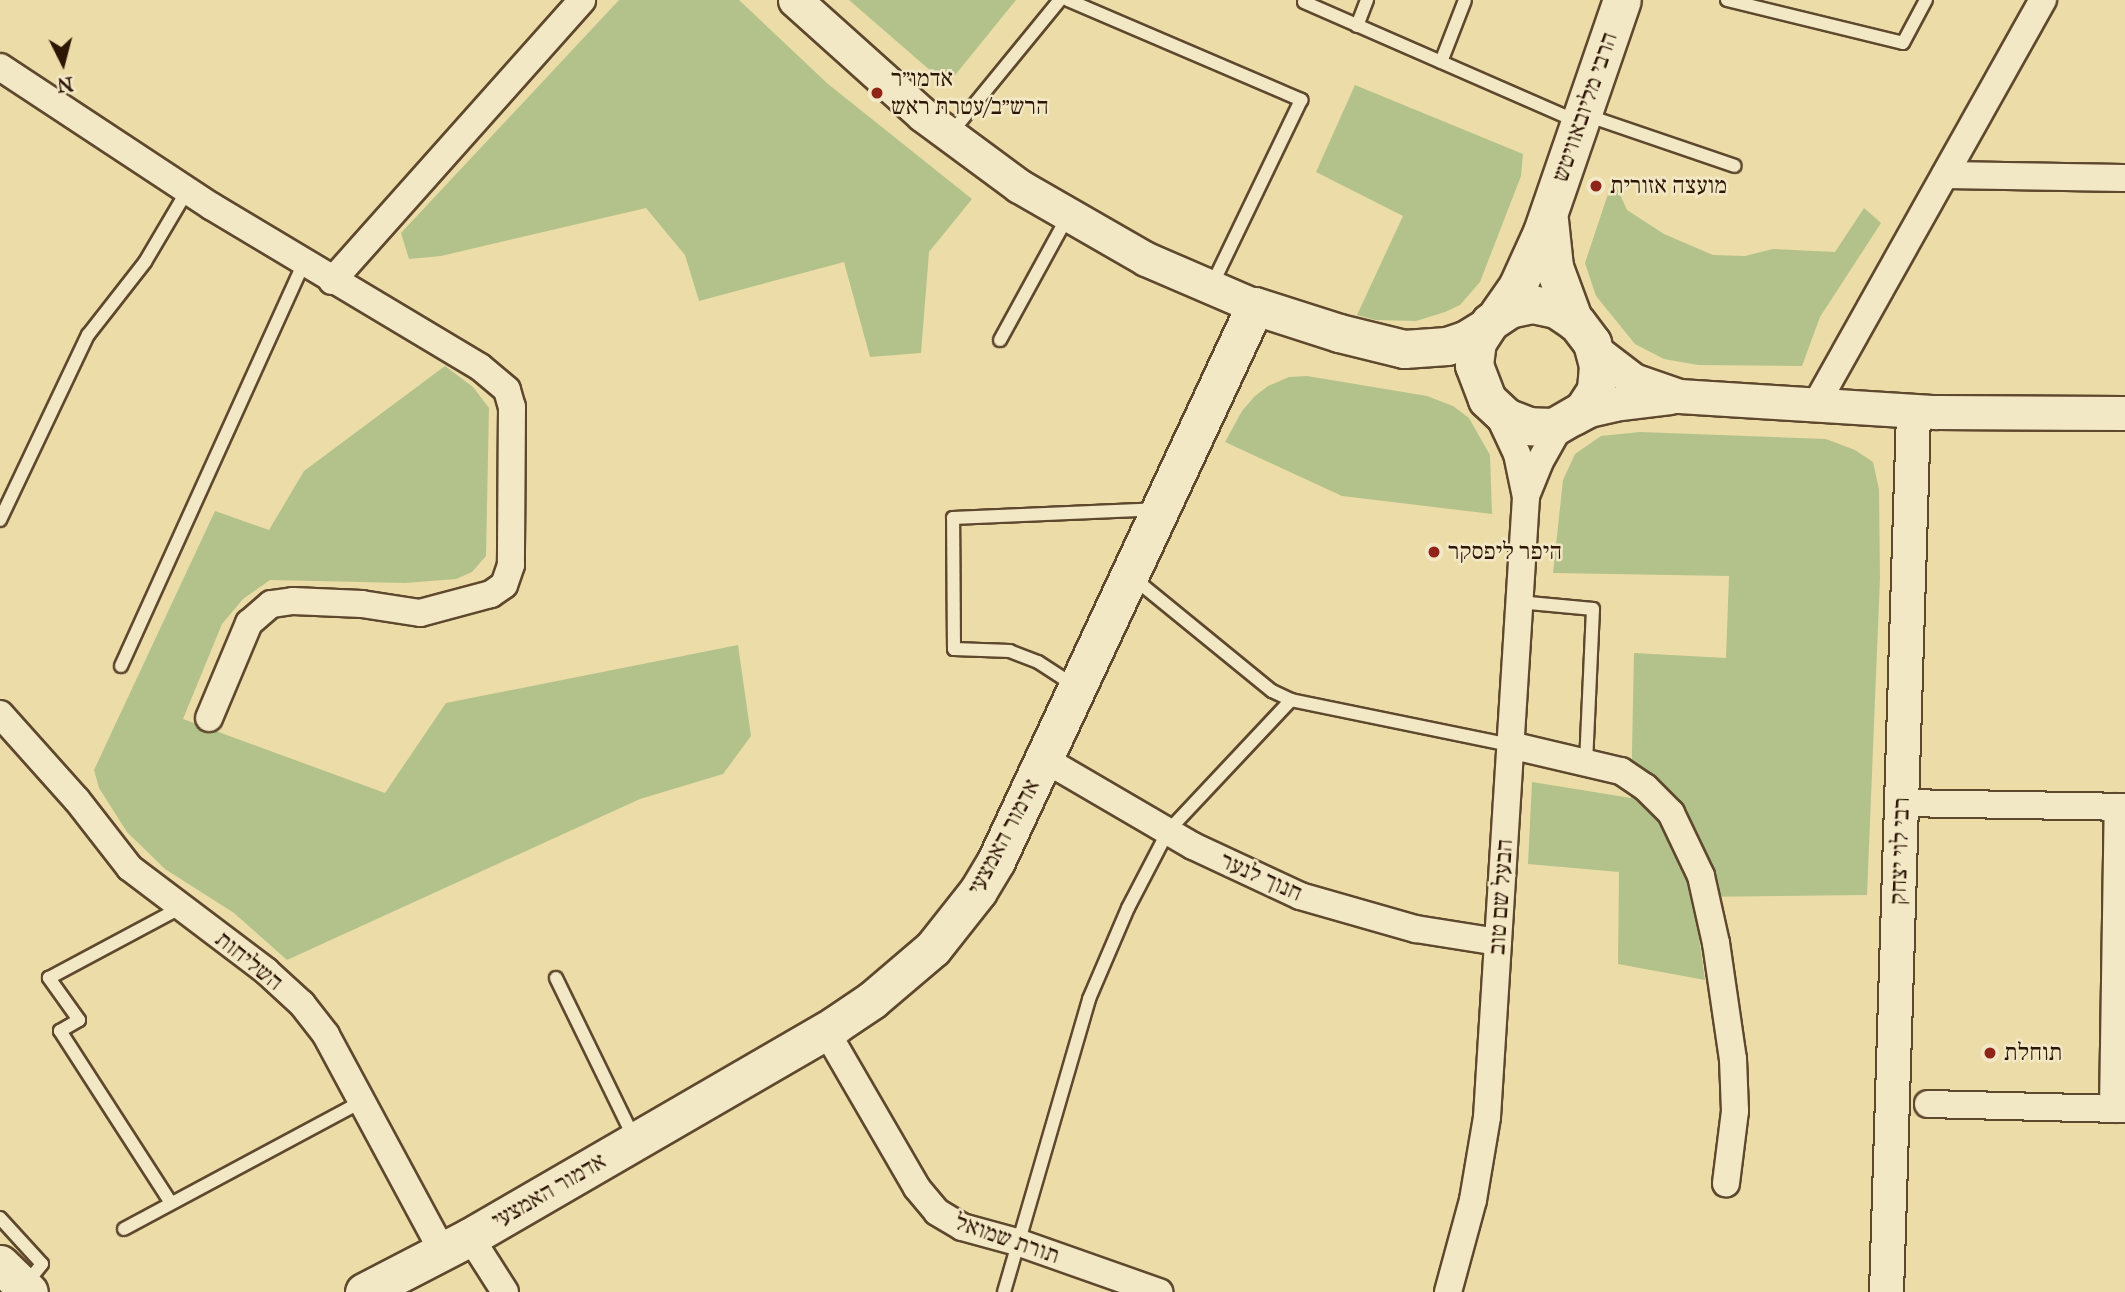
<!DOCTYPE html>
<meta charset="utf-8">
<style>
body{margin:0}
#map{position:relative;width:2125px;height:1292px;overflow:hidden;background:#ecdca8;font-family:"IM FELL Great Primer","Frank Ruhl Libre",serif}
div>[style]{position:absolute}
.green>*{inset:0;background:#b3c28b}
.roads{filter:drop-shadow(2px 0 #5e482e) drop-shadow(-2px 0 #5e482e) drop-shadow(0 2px #5e482e) drop-shadow(0 -2px #5e482e)}
.service>*{height:12px;margin:-6px;padding:0 6px;transform-origin:6px;border-radius:6px;background:#f3e8c6}
.minor>*{height:26px;margin:-13px;padding:0 13px;transform-origin:13px;border-radius:13px;background:#f3e8c6}
.tertiary>*{height:33px;margin:-16.5px;padding:0 16.5px;transform-origin:16.5px;border-radius:16.5px;background:#f3e8c6}
.secondary>*{height:37px;margin:-18.5px;padding:0 18.5px;transform-origin:18.5px;border-radius:18.5px;background:#f3e8c6}
.dots>*{width:19px;height:19px;translate:-50% -50%;box-sizing:border-box;border:4px solid #f3e8c6;border-radius:50%}
span{translate:-50% -50%;white-space:nowrap;text-align:center;line-height:1.15;-webkit-text-stroke:5px #f3e8c6;paint-order:stroke}
.poi-label{font-size:24px;color:#2e1605}
.left{translate:0 -50%;text-align:left}
.street-label{font-size:24px;color:#2e1605}
.north{position:absolute;left:28px;top:28px;width:70px;height:70px;-webkit-text-stroke:5px #f3e8c6;paint-order:stroke;rotate:174deg;font-size:19px;font-weight:700;line-height:28px;text-align:center;color:#2e1605}
.north::after{content:'';display:block;margin:auto;width:24px;height:32px;background:#2e1605;clip-path:polygon(50% 0,100% 100%,50% 72%,0 100%)}
</style>
<div id="map">
<div class="green">
<i style="clip-path:polygon(619px 0,739px 0,828px 84px,972px 199px,929px 252px,921px 353px,870px 357px,844px 262px,699px 301px,685px 255px,646px 208px,441px 256px,409px 259px,401px 233px)"></i>
<i style="clip-path:polygon(849px 0,1016px 0,947px 85px)"></i>
<i style="clip-path:polygon(1355px 85px,1523px 154px,1521px 176px,1480px 282px,1460px 305px,1445px 312px,1416px 321px,1375px 320px,1357px 315px,1403px 216px,1316px 172px)"></i>
<i style="clip-path:polygon(1613px 179px,1627px 210px,1664px 234px,1713px 255px,1745px 256px,1773px 249px,1835px 252px,1864px 208px,1881px 223px,1820px 317px,1802px 366px,1698px 365px,1664px 359px,1635px 344px,1596px 296px,1585px 263px)"></i>
<i style="clip-path:polygon(445px 366px,473px 387px,489px 408px,486px 556px,472px 572px,456px 579px,405px 583px,270px 580px,243px 599px,222px 624px,183px 719px,385px 793px,446px 703px,738px 645px,751px 736px,723px 774px,640px 799px,287px 960px,234px 913px,165px 869px,127px 832px,99px 788px,94px 770px,215px 511px,269px 530px,304px 471px)"></i>
<i style="clip-path:polygon(1307px 376px,1427px 396px,1453px 406px,1469px 418px,1490px 455px,1492px 514px,1342px 496px,1225px 442px,1242px 411px,1255px 396px,1268px 386px,1289px 377px)"></i>
<i style="clip-path:polygon(1640px 432px,1826px 439px,1855px 450px,1873px 462px,1879px 489px,1880px 578px,1867px 895px,1693px 897px,1705px 980px,1618px 964px,1619px 872px,1528px 864px,1532px 782px,1631px 798px,1634px 653px,1726px 658px,1729px 576px,1553px 573px,1563px 480px,1575px 454px,1601px 436px)"></i>
</div>
<div class="roads">
<div class="service">
<i style="left:1068px;top:0;width:254px;rotate:23.2deg"></i>
<i style="left:1301px;top:100px;width:205px;rotate:115.7deg"></i>
<i style="left:1727px;top:0;width:181px;rotate:13.7deg"></i>
<i style="left:1903px;top:43px;width:49px;rotate:-61.9deg"></i>
<i style="left:1304px;top:2px;width:297px;rotate:23.6deg"></i>
<i style="left:1357px;top:26px;width:28px;rotate:-69deg"></i>
<i style="left:1441px;top:62px;width:66px;rotate:-68.8deg"></i>
<i style="left:1586px;top:115px;width:157px;rotate:18.9deg"></i>
<i style="left:951px;top:133px;width:172px;rotate:-50.7deg"></i>
<i style="left:1000px;top:340px;width:141px;rotate:-61.3deg"></i>
<i style="left:0;top:520px;width:205px;rotate:-64.6deg"></i>
<i style="left:88px;top:335px;width:93px;rotate:-52deg"></i>
<i style="left:145px;top:262px;width:82px;rotate:-59.4deg"></i>
<i style="left:1131px;top:576px;width:182px;rotate:39.2deg"></i>
<i style="left:1272px;top:691px;width:21px;rotate:25deg"></i>
<i style="left:1291px;top:700px;width:224px;rotate:11.6deg"></i>
<i style="left:1519px;top:602px;width:74px;rotate:5.4deg"></i>
<i style="left:1593px;top:609px;width:154px;rotate:92.6deg"></i>
<i style="left:121px;top:666px;width:443px;rotate:-65.6deg"></i>
<i style="left:1075px;top:686px;width:44px;rotate:-147deg"></i>
<i style="left:1038px;top:662px;width:30px;rotate:-159deg"></i>
<i style="left:1010px;top:651px;width:56px;rotate:-178deg"></i>
<i style="left:954px;top:649px;width:131px;rotate:-90.4deg"></i>
<i style="left:953px;top:518px;width:203px;rotate:-2.5deg"></i>
<i style="left:556px;top:978px;width:178px;rotate:64deg"></i>
<i style="left:171px;top:1203px;width:205px;rotate:-122.8deg"></i>
<i style="left:60px;top:1031px;width:22px;rotate:-30deg"></i>
<i style="left:79px;top:1020px;width:52px;rotate:-125.5deg"></i>
<i style="left:49px;top:978px;width:149px;rotate:-28.1deg"></i>
<i style="left:0;top:1218px;width:62px;rotate:47.6deg"></i>
<i style="left:42px;top:1264px;width:26px;rotate:129deg"></i>
<i style="left:124px;top:1229px;width:269px;rotate:-28.2deg"></i>
<i style="left:1004px;top:1292px;width:305px;rotate:-73.8deg"></i>
<i style="left:1089px;top:999px;width:99px;rotate:-66.8deg"></i>
<i style="left:1128px;top:908px;width:87px;rotate:-62.5deg"></i>
<i style="left:1168px;top:831px;width:180px;rotate:-46.8deg"></i>
</div>
<div class="minor">
<i style="left:0;top:67px;width:253px;rotate:33.4deg"></i>
<i style="left:211px;top:206px;width:313px;rotate:30.9deg"></i>
<i style="left:480px;top:367px;width:35px;rotate:40deg"></i>
<i style="left:507px;top:390px;width:18px;rotate:74deg"></i>
<i style="left:512px;top:407px;width:158px;rotate:90.4deg"></i>
<i style="left:511px;top:565px;width:21px;rotate:109deg"></i>
<i style="left:504px;top:585px;width:16px;rotate:145deg"></i>
<i style="left:491px;top:594px;width:73px;rotate:165deg"></i>
<i style="left:420px;top:613px;width:59px;rotate:-171.2deg"></i>
<i style="left:362px;top:604px;width:69px;rotate:-177.5deg"></i>
<i style="left:293px;top:601px;width:22px;rotate:172deg"></i>
<i style="left:271px;top:604px;width:29px;rotate:139deg"></i>
<i style="left:249px;top:623px;width:103px;rotate:112.8deg"></i>
<i style="left:1945px;top:175px;width:180px;rotate:1deg"></i>
<i style="left:332px;top:281px;width:376px;rotate:-48.3deg"></i>
<i style="left:1815px;top:406px;width:466px;rotate:-60.7deg"></i>
<i style="left:1526px;top:496px;width:35px;rotate:-68deg"></i>
<i style="left:1539px;top:463px;width:45px;rotate:-60.6deg"></i>
<i style="left:0;top:714px;width:115px;rotate:48.2deg"></i>
<i style="left:77px;top:800px;width:86px;rotate:52.1deg"></i>
<i style="left:130px;top:868px;width:171px;rotate:37.1deg"></i>
<i style="left:266px;top:971px;width:49px;rotate:42.5deg"></i>
<i style="left:302px;top:1004px;width:39px;rotate:52deg"></i>
<i style="left:326px;top:1035px;width:244px;rotate:61.7deg"></i>
<i style="left:1510px;top:745px;width:114px;rotate:13.2deg"></i>
<i style="left:1621px;top:771px;width:29px;rotate:34deg"></i>
<i style="left:1645px;top:787px;width:37px;rotate:45deg"></i>
<i style="left:1671px;top:813px;width:70px;rotate:64.5deg"></i>
<i style="left:1701px;top:876px;width:69px;rotate:77.4deg"></i>
<i style="left:1716px;top:943px;width:117px;rotate:81.7deg"></i>
<i style="left:1733px;top:1059px;width:52px;rotate:87.8deg"></i>
<i style="left:1735px;top:1111px;width:73px;rotate:97.1deg"></i>
<i style="left:1044px;top:759px;width:173px;rotate:30.3deg"></i>
<i style="left:1193px;top:846px;width:118px;rotate:25deg"></i>
<i style="left:1300px;top:896px;width:121px;rotate:15.9deg"></i>
<i style="left:1416px;top:929px;width:83px;rotate:9deg"></i>
<i style="left:1901px;top:803px;width:224px;rotate:1deg"></i>
<i style="left:826px;top:1031px;width:181px;rotate:59.9deg"></i>
<i style="left:917px;top:1188px;width:31px;rotate:50deg"></i>
<i style="left:937px;top:1212px;width:29px;rotate:31deg"></i>
<i style="left:962px;top:1227px;width:57px;rotate:15.3deg"></i>
<i style="left:1017px;top:1242px;width:151px;rotate:19.4deg"></i>
<i style="left:1928px;top:1104px;width:197px;rotate:1.5deg"></i>
<i style="left:2113px;top:1109px;width:302px;rotate:-89.1deg"></i>
<i style="left:470px;top:1237px;width:65px;rotate:57.5deg"></i>
<i style="left:1448px;top:1292px;width:95px;rotate:-74.8deg"></i>
<i style="left:1473px;top:1200px;width:84px;rotate:-80.4deg"></i>
<i style="left:1487px;top:1117px;width:621px;rotate:-86.4deg"></i>
<i style="left:1526px;top:497px;width:44px;rotate:-101.8deg"></i>
<i style="left:1517px;top:454px;width:50px;rotate:-115deg"></i>
</div>
<div class="tertiary">
<i style="left:795px;top:0;width:172px;rotate:41.9deg"></i>
<i style="left:923px;top:115px;width:119px;rotate:36.5deg"></i>
<i style="left:1019px;top:186px;width:146px;rotate:29.9deg"></i>
<i style="left:1146px;top:259px;width:119px;rotate:23.3deg"></i>
<i style="left:1594px;top:350px;width:49px;rotate:37.6deg"></i>
<i style="left:1633px;top:380px;width:49px;rotate:19.2deg"></i>
<i style="left:1679px;top:396px;width:257px;rotate:3.6deg"></i>
<i style="left:1936px;top:412px;width:189px;rotate:0.3deg"></i>
<i style="left:1574px;top:418px;width:17px;rotate:-28deg"></i>
<i style="left:1589px;top:410px;width:26px;rotate:-13deg"></i>
<i style="left:1614px;top:404px;width:56px;rotate:-7.1deg"></i>
<i style="left:1886px;top:1292px;width:881px;rotate:-88.24deg"></i>
</div>
<div class="secondary">
<i style="left:1549px;top:220px;width:47px;rotate:83.9deg"></i>
<i style="left:1554px;top:267px;width:58px;rotate:69.7deg"></i>
<i style="left:1532px;top:304px;width:25px;rotate:12deg"></i>
<i style="left:1556px;top:309px;width:25px;rotate:34deg"></i>
<i style="left:1577px;top:323px;width:25px;rotate:53deg"></i>
<i style="left:1592px;top:343px;width:24px;rotate:75deg"></i>
<i style="left:1598px;top:366px;width:24px;rotate:95deg"></i>
<i style="left:1596px;top:390px;width:24px;rotate:123deg"></i>
<i style="left:1583px;top:410px;width:34px;rotate:150deg"></i>
<i style="left:1553px;top:427px;width:24px;rotate:-178deg"></i>
<i style="left:1529px;top:426px;width:25px;rotate:-159deg"></i>
<i style="left:1506px;top:417px;width:26px;rotate:-137deg"></i>
<i style="left:1487px;top:399px;width:36px;rotate:-111deg"></i>
<i style="left:1474px;top:365px;width:23px;rotate:-83deg"></i>
<i style="left:1477px;top:342px;width:24px;rotate:-57deg"></i>
<i style="left:1490px;top:322px;width:23px;rotate:-34deg"></i>
<i style="left:1509px;top:309px;width:24px;rotate:-12deg"></i>
<i style="left:1498px;top:314px;width:35px;rotate:-55deg"></i>
<i style="left:1518px;top:285px;width:58px;rotate:-65.6deg"></i>
<i style="left:1542px;top:232px;width:245px;rotate:-71deg"></i>
<i style="left:0;top:1264px;width:40px;rotate:44deg"></i>
<i style="left:364px;top:1292px;width:119px;rotate:-27.4deg"></i>
<i style="left:470px;top:1237px;width:422px;rotate:-30.1deg"></i>
<i style="left:835px;top:1025px;width:45px;rotate:-34deg"></i>
<i style="left:872px;top:1000px;width:80px;rotate:-40.4deg"></i>
<i style="left:933px;top:948px;width:73px;rotate:-51.7deg"></i>
<i style="left:978px;top:891px;width:35px;rotate:-59deg"></i>
<i style="left:996px;top:861px;width:612px;rotate:-64.98deg"></i>
<i style="left:1255px;top:306px;width:88px;rotate:17.8deg"></i>
<i style="left:1339px;top:333px;width:67px;rotate:13.8deg"></i>
<i style="left:1404px;top:349px;width:43px;rotate:-4deg"></i>
<i style="left:1447px;top:346px;width:21px;rotate:-19deg"></i>
<i style="left:1467px;top:339px;width:22px;rotate:-32deg"></i>
</div>
</div>
<div class="dots">
<i style="left:877px;top:93px;background:#8f2418"></i>
<i style="left:1596px;top:186px;background:#8f2418"></i>
<i style="left:1434px;top:552px;background:#8f2418"></i>
<i style="left:1990px;top:1053px;background:#8f2418"></i>
</div>
<div class="poi-label">
<span class="left" style="left:891px;top:93px">אדמו״ר<br>הרש״ב/עטרת ראש</span>
<span class="left" style="left:1610px;top:186px">מועצה אזורית</span>
<span class="left" style="left:1448px;top:552px">היפר ליפסקר</span>
<span class="left" style="left:2004px;top:1053px">תוחלת</span>
</div>
<div class="street-label">
<span style="left:1585px;top:107px;rotate:-71deg">הרבי מליובאוויטש</span>
<span style="left:1004px;top:837px;rotate:-62deg">אדמור האמצעי</span>
<span style="left:1900px;top:851px;rotate:-88deg">רבי לוי יצחק</span>
<span style="left:1261px;top:877px;rotate:24deg">חנוך לנער</span>
<span style="left:1501px;top:897px;rotate:-86deg">הבעל שם טוב</span>
<span style="left:249px;top:961px;rotate:39deg">השליחות</span>
<span style="left:549px;top:1191px;rotate:-30deg">אדמור האמצעי</span>
<span style="left:1007px;top:1239px;rotate:19deg">תורת שמואל</span>
</div>
<div class="north">N</div>
</div>
